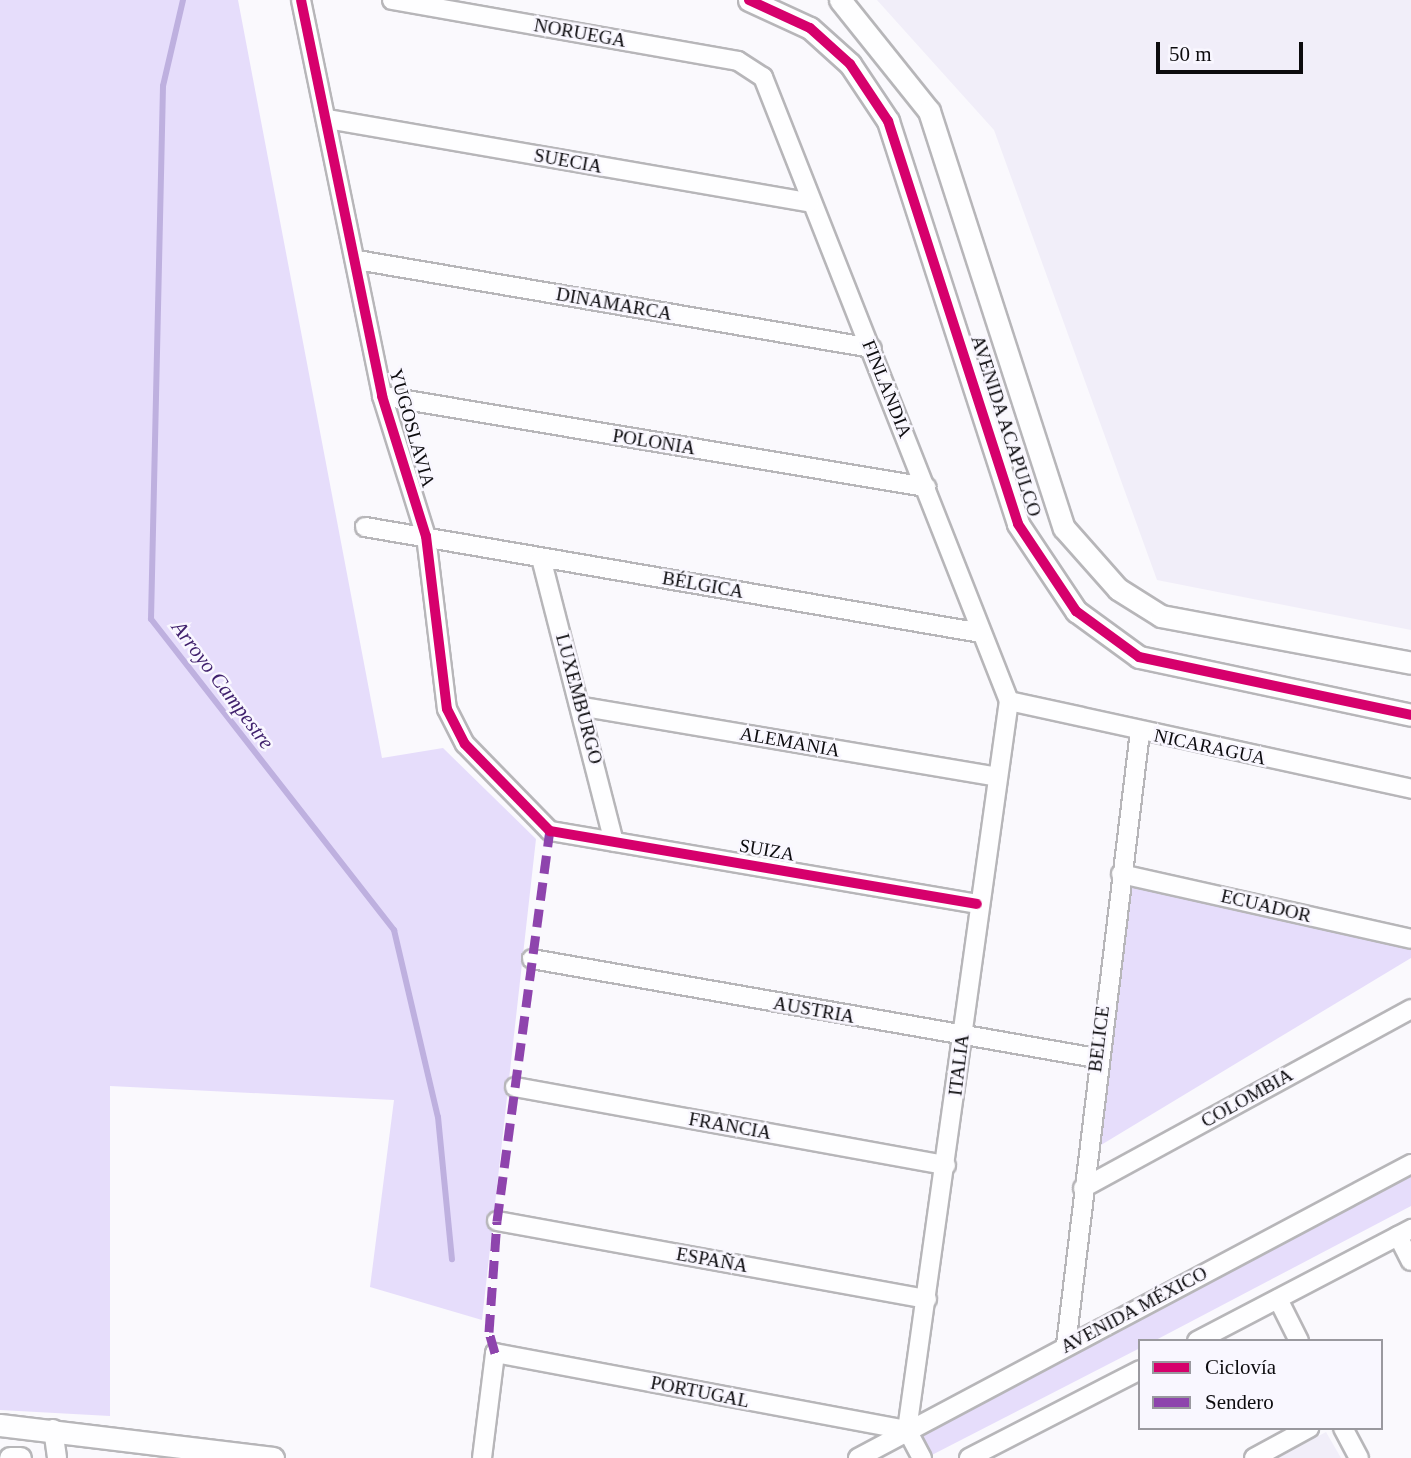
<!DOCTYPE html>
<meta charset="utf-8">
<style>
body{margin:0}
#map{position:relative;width:1411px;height:1458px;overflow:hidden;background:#faf9fd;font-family:"Times New Roman",serif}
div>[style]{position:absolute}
.built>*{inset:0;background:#f1eef9}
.green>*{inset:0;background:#e6ddfb}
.stream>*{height:6px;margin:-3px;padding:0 3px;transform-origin:3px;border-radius:3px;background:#beb0df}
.roads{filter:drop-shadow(2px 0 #b7b6b9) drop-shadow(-2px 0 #b7b6b9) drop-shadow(0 2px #b7b6b9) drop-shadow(0 -2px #b7b6b9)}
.minor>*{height:18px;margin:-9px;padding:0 9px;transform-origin:9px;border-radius:9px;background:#fefeff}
.tertiary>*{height:21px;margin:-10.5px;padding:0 10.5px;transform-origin:10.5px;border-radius:10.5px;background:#fefeff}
.quiet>*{height:9px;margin-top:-4.5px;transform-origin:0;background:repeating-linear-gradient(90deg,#8e44ad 0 18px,transparent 0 27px)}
.cycleway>*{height:10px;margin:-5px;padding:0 5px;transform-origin:5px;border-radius:5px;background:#d6006c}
span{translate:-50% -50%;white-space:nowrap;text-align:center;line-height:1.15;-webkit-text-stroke:5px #f9f7ff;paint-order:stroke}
.street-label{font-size:19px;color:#0c0b0e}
.water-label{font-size:21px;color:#40216d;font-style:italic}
.legend{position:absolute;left:1138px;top:1339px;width:245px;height:91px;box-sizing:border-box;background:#f9f7ff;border:2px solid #9a999f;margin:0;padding:9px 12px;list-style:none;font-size:21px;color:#0c0b0e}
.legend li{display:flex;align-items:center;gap:14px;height:35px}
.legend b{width:35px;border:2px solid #9a999f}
.scale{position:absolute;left:1156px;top:42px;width:147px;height:32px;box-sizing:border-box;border:4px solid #0c0b0e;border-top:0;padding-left:9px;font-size:21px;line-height:24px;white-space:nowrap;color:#0c0b0e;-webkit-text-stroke:5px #f9f7ff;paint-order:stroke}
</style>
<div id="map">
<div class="built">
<i style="clip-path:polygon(877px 0,1411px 0,1411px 630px,1157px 580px,994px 130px)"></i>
<i style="clip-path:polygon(1326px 1432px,1341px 1458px,1278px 1458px)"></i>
</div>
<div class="green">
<i style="clip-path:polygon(0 0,238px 0,382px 758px,443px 748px,536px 839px,482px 1320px,370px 1287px,394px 1100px,110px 1086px,110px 1416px,0 1410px)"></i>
<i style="clip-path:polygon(1130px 885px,1411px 947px,1411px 958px,1096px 1148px)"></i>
<i style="clip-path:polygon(1411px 1172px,1411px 1206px,1154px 1341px,1140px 1341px,1140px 1348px,926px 1458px,915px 1438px)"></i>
</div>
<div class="stream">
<i style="left:183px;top:0;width:88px;rotate:103.1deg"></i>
<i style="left:163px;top:86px;width:533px;rotate:91.29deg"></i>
<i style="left:151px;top:619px;width:395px;rotate:52deg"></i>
<i style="left:394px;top:930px;width:192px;rotate:76.8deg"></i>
<i style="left:438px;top:1117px;width:143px;rotate:84.4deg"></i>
</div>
<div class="roads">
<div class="minor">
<i style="left:301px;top:0;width:404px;rotate:78.4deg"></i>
<i style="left:382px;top:396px;width:147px;rotate:72.6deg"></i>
<i style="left:426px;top:536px;width:174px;rotate:83.1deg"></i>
<i style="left:447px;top:709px;width:39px;rotate:63deg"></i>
<i style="left:465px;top:744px;width:122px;rotate:45.7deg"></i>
<i style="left:550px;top:831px;width:433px;rotate:9.7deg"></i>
<i style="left:392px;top:0;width:351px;rotate:10deg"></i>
<i style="left:738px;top:61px;width:30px;rotate:33deg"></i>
<i style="left:763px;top:77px;width:671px;rotate:68.48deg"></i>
<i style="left:327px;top:119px;width:489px;rotate:9.8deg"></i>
<i style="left:357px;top:260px;width:522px;rotate:9.7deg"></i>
<i style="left:382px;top:396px;width:552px;rotate:9.5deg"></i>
<i style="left:365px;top:527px;width:625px;rotate:9.76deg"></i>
<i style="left:541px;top:558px;width:293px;rotate:75.6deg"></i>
<i style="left:1009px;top:701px;width:412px;rotate:12.3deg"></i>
<i style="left:584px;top:707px;width:418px;rotate:9.6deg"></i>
<i style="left:1121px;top:874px;width:297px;rotate:12.6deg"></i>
<i style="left:532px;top:959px;width:573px;rotate:9.96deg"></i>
<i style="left:515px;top:1087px;width:438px;rotate:10.3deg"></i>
<i style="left:1083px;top:1188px;width:374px;rotate:-28.6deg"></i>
<i style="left:497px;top:1221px;width:437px;rotate:10.3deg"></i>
<i style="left:1398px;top:1236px;width:28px;rotate:63deg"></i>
<i style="left:1278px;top:1299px;width:47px;rotate:63.4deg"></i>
<i style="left:1197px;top:1341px;width:242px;rotate:-27.6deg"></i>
<i style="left:1066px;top:1345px;width:617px;rotate:-83.12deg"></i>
<i style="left:1343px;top:1428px;width:34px;rotate:62deg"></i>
<i style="left:53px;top:1429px;width:29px;rotate:82deg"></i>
<i style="left:907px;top:1430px;width:736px;rotate:-82.04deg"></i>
<i style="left:907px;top:1430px;width:32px;rotate:62deg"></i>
<i style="left:482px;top:1458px;width:106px;rotate:-82.9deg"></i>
<i style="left:495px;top:1353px;width:419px;rotate:10.6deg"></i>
<i style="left:858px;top:1458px;width:626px;rotate:-28deg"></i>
<i style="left:969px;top:1458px;width:192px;rotate:-27.2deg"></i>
<i style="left:1254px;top:1458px;width:63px;rotate:-28.6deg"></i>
</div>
<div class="tertiary">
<i style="left:749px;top:0;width:67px;rotate:24.7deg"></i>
<i style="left:810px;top:28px;width:54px;rotate:42deg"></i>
<i style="left:850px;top:64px;width:69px;rotate:56.3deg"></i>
<i style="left:888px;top:121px;width:423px;rotate:72.1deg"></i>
<i style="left:1018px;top:524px;width:105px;rotate:56.3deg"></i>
<i style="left:1076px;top:611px;width:78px;rotate:36.1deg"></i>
<i style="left:1139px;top:657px;width:278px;rotate:12deg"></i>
<i style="left:840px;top:0;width:142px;rotate:51.3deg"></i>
<i style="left:929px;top:111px;width:438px;rotate:72.1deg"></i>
<i style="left:1064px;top:528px;width:81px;rotate:48.5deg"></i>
<i style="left:1118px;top:589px;width:51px;rotate:32.1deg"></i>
<i style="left:1161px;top:616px;width:254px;rotate:10.6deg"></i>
<i style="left:0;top:1425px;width:275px;rotate:6.9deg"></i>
<i style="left:10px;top:1458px;width:10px"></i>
</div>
</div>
<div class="quiet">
<i style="left:495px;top:1353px;width:22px;rotate:-106deg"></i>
<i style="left:489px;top:1332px;width:111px;rotate:-85.9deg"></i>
<i style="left:497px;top:1221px;width:394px;rotate:-82.3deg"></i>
</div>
<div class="cycleway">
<i style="left:301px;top:0;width:404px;rotate:78.4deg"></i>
<i style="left:382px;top:396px;width:147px;rotate:72.6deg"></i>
<i style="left:426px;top:536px;width:174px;rotate:83.1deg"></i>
<i style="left:447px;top:709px;width:39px;rotate:63deg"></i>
<i style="left:465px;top:744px;width:122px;rotate:45.7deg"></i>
<i style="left:550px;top:831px;width:433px;rotate:9.7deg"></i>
<i style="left:749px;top:0;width:67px;rotate:24.7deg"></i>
<i style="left:810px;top:28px;width:54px;rotate:42deg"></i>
<i style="left:850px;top:64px;width:69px;rotate:56.3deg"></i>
<i style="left:888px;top:121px;width:423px;rotate:72.1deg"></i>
<i style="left:1018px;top:524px;width:105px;rotate:56.3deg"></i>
<i style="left:1076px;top:611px;width:78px;rotate:36.1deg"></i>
<i style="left:1139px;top:657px;width:278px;rotate:12deg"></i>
</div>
<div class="street-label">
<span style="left:580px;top:33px;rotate:10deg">NORUEGA</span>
<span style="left:568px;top:161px;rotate:10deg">SUECIA</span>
<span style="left:614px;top:304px;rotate:10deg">DINAMARCA</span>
<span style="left:887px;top:389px;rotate:68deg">FINLANDIA</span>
<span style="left:1006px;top:426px;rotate:72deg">AVENIDA ACAPULCO</span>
<span style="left:412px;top:428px;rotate:74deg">YUGOSLAVIA</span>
<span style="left:654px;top:442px;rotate:9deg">POLONIA</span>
<span style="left:703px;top:585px;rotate:10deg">BÉLGICA</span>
<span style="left:579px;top:699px;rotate:75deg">LUXEMBURGO</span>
<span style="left:790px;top:742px;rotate:10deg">ALEMANIA</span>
<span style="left:1210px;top:747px;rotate:12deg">NICARAGUA</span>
<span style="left:767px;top:850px;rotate:10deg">SUIZA</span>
<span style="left:1266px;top:906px;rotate:13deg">ECUADOR</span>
<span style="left:814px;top:1010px;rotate:10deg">AUSTRIA</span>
<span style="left:1099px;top:1039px;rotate:-83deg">BELICE</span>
<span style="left:959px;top:1065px;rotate:-83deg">ITALIA</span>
<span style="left:1247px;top:1098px;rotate:-29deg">COLOMBIA</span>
<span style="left:730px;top:1126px;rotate:10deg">FRANCIA</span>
<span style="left:712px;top:1260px;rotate:10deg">ESPAÑA</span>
<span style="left:1134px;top:1310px;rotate:-28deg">AVENIDA MÉXICO</span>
<span style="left:700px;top:1392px;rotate:11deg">PORTUGAL</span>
</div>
<div class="water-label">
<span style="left:223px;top:685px;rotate:53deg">Arroyo Campestre</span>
</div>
<ul class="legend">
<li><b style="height:9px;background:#d6006c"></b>Ciclovía</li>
<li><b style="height:9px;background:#8e44ad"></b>Sendero</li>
</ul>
<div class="scale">50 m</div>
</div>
